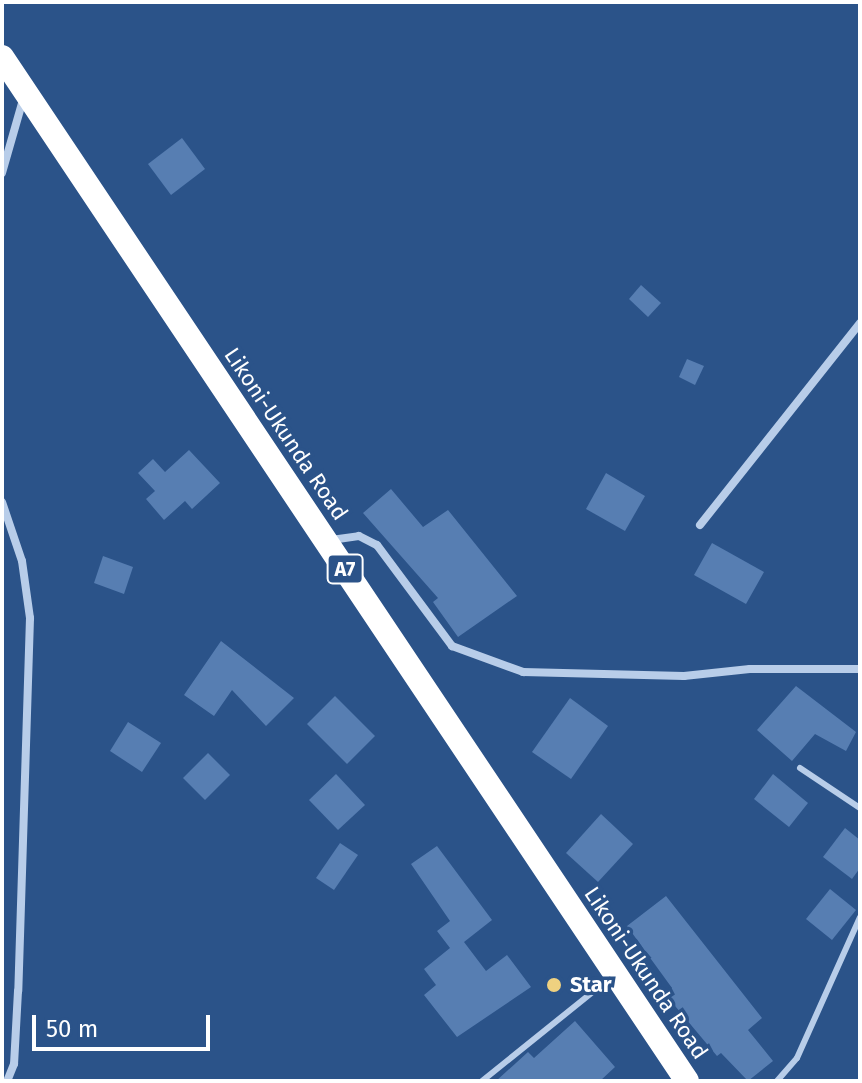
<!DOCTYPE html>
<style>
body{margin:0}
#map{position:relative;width:862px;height:1083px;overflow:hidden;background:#2b5389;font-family:"Fira Sans",sans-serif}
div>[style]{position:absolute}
.building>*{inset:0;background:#577eb2}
.lane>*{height:6px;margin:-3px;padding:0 3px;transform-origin:3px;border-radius:3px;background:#b8cde9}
.street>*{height:8px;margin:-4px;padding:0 4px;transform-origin:4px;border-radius:4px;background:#b8cde9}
.highway>*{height:24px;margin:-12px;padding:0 12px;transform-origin:12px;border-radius:12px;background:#fff}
.dots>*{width:22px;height:22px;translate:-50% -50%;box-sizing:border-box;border:4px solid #2b5389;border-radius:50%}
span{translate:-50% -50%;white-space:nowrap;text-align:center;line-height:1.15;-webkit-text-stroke:7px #2b5389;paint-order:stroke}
.shield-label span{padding:2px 6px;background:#2b5389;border:2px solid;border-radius:6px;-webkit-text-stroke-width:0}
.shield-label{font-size:20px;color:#fff;font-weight:700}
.street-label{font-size:22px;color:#fff}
.poi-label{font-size:22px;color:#fff;font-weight:700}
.left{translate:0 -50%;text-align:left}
.frame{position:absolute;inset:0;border:4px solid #fff;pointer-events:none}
.scale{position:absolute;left:32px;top:1015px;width:178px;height:36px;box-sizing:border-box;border:4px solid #fff;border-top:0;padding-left:10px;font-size:24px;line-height:28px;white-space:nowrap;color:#fff;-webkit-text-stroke:6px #2b5389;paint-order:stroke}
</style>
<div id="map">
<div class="building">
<i style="clip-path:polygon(182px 138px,205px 169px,171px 195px,148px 164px)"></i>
<i style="clip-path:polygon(641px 285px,661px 303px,648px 317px,629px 299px)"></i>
<i style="clip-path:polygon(687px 359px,704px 366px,695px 385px,679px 377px)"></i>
<i style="clip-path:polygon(189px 450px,220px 483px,192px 509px,185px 501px,164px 520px,146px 499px,155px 491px,138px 473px,153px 459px,165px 472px)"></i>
<i style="clip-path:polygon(606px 473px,645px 496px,625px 531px,586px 509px)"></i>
<i style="clip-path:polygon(391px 489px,423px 527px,448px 510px,517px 596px,458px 637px,433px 602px,438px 598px,363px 513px)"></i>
<i style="clip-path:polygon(712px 543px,764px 572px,746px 604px,694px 575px)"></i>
<i style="clip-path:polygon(103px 556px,133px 567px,124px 594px,94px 583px)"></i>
<i style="clip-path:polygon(221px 641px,294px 698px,266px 726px,232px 690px,214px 716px,184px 695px)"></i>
<i style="clip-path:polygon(796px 686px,856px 732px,846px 751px,815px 734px,792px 761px,757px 730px)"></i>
<i style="clip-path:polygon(335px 696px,375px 736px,347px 764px,307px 724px)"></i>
<i style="clip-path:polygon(570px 698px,608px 726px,571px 779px,532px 752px)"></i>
<i style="clip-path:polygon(128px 722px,161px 743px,142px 772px,110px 751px)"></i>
<i style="clip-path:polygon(208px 753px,230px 775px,205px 800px,183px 778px)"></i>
<i style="clip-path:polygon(336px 774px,365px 805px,338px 830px,309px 800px)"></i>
<i style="clip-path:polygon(773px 774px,808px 803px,789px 827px,754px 799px)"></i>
<i style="clip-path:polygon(601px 814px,633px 844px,598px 882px,566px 853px)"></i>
<i style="clip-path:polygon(845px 828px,860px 840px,860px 868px,852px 879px,823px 857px)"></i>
<i style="clip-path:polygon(340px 843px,358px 855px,334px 890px,316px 878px)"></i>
<i style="clip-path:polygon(437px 846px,492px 920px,464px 942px,486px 971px,507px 955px,531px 987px,457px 1037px,424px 995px,436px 985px,424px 969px,450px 948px,437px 931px,450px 921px,411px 864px)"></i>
<i style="clip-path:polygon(830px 889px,856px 910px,832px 940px,806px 919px)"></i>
<i style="clip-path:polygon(666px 896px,762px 1018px,748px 1030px,773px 1061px,748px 1081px,721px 1053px,717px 1056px,665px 994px,672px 988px,627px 926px)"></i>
<i style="clip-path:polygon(575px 1021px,615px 1067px,600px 1081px,496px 1081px,528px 1052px,534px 1058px)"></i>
</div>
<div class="lane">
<i style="left:800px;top:768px;width:72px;rotate:33.7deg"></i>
<i style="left:482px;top:1081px;width:164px;rotate:-38.8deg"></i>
<i style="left:777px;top:1081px;width:30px;rotate:-49deg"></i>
<i style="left:797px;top:1058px;width:154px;rotate:-65.9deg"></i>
</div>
<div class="street">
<i style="left:2px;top:173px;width:76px;rotate:-74deg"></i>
<i style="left:2px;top:502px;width:62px;rotate:71.3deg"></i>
<i style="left:22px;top:561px;width:58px;rotate:82deg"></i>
<i style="left:30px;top:618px;width:373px;rotate:91.8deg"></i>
<i style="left:18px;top:991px;width:73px;rotate:93.1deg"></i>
<i style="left:14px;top:1064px;width:18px;rotate:112deg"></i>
<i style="left:700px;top:525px;width:258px;rotate:-51.6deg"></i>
<i style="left:331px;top:540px;width:28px;rotate:-8deg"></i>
<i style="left:359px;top:536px;width:20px;rotate:27deg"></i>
<i style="left:377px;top:545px;width:126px;rotate:53.4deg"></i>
<i style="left:452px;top:646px;width:76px;rotate:20.1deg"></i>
<i style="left:523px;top:672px;width:161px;rotate:1.4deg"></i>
<i style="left:684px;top:676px;width:66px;rotate:-6.1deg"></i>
<i style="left:750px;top:669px;width:110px"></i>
</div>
<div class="highway">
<i style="left:2px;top:57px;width:1232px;rotate:56.22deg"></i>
</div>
<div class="dots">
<i style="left:554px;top:985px;background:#efd180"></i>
</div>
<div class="shield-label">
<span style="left:345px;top:569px">A7</span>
</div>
<div class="street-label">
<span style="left:286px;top:434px;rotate:56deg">Likoni-Ukunda Road</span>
<span style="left:646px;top:973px;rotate:56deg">Likoni-Ukunda Road</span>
</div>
<div class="poi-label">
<span class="left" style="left:570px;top:985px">Star</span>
</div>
<div class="frame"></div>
<div class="scale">50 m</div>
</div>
